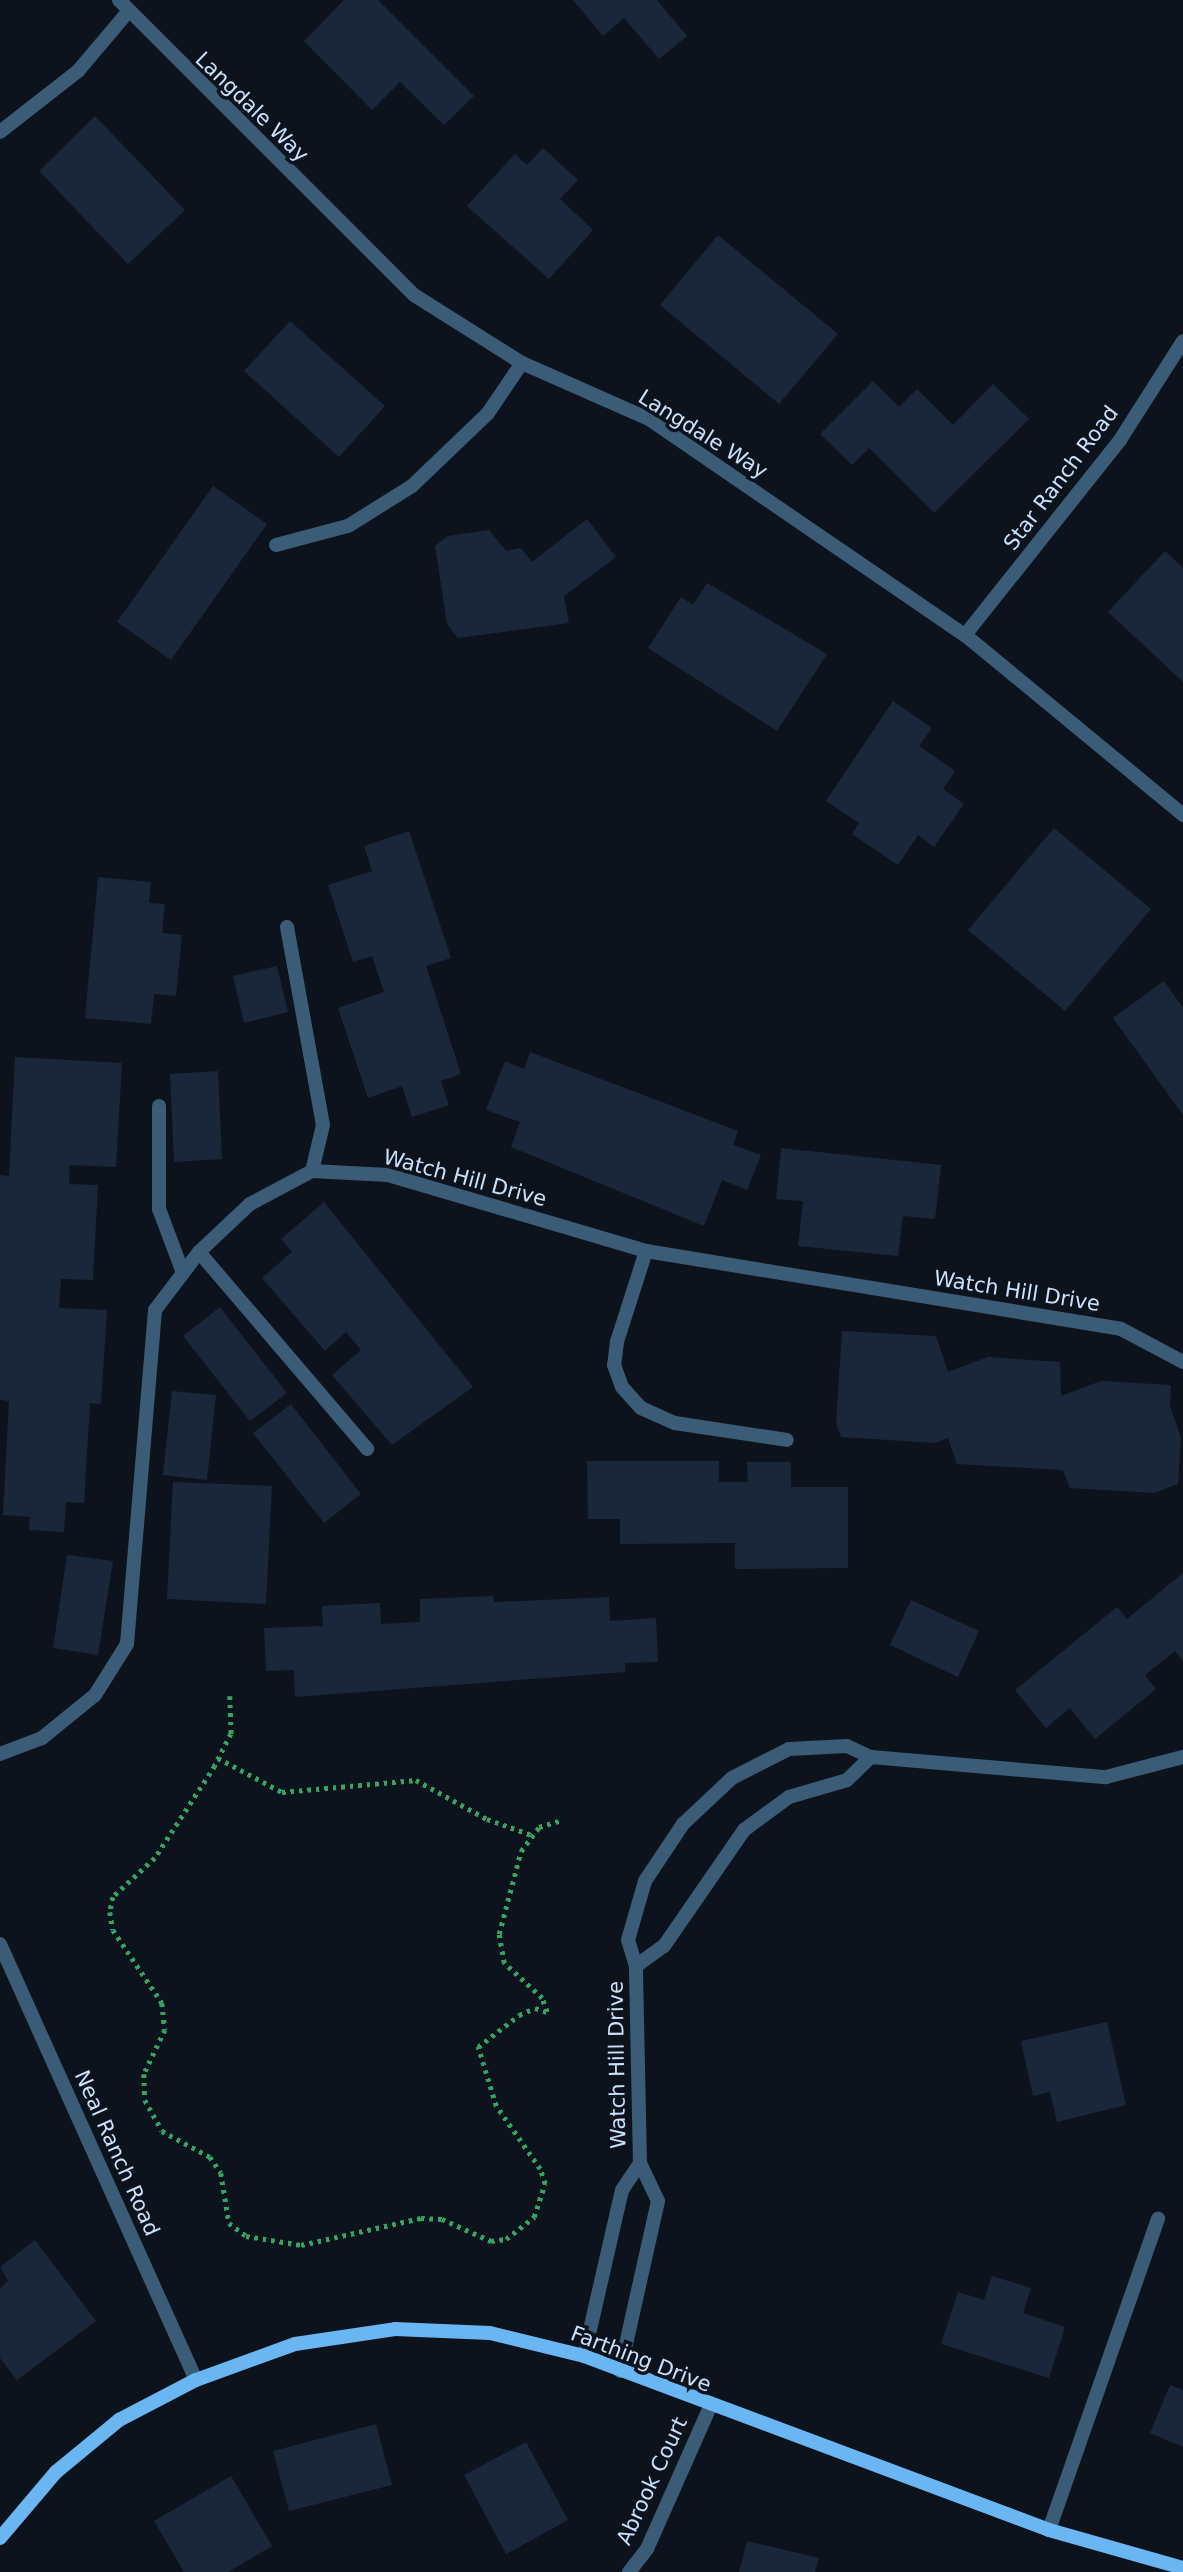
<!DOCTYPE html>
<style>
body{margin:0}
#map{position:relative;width:1183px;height:2572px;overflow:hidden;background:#0d131c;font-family:"DejaVu Sans",sans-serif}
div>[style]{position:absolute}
.building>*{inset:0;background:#1a273b}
.path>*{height:4.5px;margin-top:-2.25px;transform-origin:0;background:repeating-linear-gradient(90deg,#36a45e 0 3.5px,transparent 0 8.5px)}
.lane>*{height:14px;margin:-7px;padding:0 7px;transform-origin:7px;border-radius:7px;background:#3b5c77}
.street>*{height:14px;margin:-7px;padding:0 7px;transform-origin:7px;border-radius:7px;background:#3b5c77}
.secondary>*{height:14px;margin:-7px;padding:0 7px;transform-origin:7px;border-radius:7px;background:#6ab6f3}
span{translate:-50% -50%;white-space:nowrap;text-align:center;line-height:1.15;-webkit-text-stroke:7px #0d131c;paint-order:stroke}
.street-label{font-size:21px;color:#cce1fb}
</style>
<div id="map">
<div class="building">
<i style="clip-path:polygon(344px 0,378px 0,474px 96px,444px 125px,400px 82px,372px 110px,304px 41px)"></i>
<i style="clip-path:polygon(573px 0,657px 0,687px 36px,659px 59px,624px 18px,603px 36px)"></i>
<i style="clip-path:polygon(95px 116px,185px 210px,128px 264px,39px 171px)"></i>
<i style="clip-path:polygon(543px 148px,578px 180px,560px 199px,593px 230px,549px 279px,467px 206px,515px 154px,527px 165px)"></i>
<i style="clip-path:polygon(718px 235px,838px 334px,779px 404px,660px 305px)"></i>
<i style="clip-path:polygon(290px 321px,385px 406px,339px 457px,244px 371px)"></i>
<i style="clip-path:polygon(873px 381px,899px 407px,917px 389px,953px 425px,993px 384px,1029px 419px,934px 513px,869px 448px,852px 465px,820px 434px)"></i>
<i style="clip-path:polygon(213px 486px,267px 524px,171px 660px,117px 622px)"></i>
<i style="clip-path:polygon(587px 519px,616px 557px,564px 596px,569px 623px,458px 638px,447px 624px,435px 546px,448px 536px,489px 530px,506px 551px,521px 548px,532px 562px)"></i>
<i style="clip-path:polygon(1165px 551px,1183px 568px,1183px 682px,1108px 612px)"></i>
<i style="clip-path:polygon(707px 583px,827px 654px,777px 731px,648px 648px,681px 597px,693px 605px)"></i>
<i style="clip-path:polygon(893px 701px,932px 728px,919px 746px,955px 771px,943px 789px,964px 804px,934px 847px,918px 835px,898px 865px,852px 834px,859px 823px,826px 801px)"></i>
<i style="clip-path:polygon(1054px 828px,1151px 909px,1065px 1011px,968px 930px)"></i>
<i style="clip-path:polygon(409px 831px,451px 958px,426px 966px,461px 1074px,441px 1081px,449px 1105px,412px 1117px,402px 1086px,368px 1098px,338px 1008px,384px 992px,372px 956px,353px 962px,328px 885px,372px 871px,364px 846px)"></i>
<i style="clip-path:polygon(98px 877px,151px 882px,149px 903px,165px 904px,162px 933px,182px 935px,176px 996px,154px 994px,151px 1024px,85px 1018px)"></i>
<i style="clip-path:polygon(277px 966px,288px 1012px,244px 1023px,233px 976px)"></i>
<i style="clip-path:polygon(1164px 981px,1183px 1008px,1183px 1115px,1113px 1018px)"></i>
<i style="clip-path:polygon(530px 1052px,738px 1131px,733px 1145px,761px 1155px,747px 1190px,722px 1180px,704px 1226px,511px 1147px,520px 1122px,486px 1110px,505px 1061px,524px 1069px)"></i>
<i style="clip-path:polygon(15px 1057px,122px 1063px,116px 1167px,70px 1165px,69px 1184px,98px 1185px,93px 1280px,61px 1279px,59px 1308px,107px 1310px,101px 1404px,90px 1403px,84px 1503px,66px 1502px,64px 1532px,29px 1530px,30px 1517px,3px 1515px,9px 1401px,0 1400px,0 1175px,9px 1176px)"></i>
<i style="clip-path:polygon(218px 1071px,222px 1159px,174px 1162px,170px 1074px)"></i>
<i style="clip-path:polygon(781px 1148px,941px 1165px,935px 1219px,903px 1216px,898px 1256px,798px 1246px,803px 1201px,776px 1199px)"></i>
<i style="clip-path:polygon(324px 1202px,473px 1387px,392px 1445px,332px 1375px,361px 1350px,346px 1332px,325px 1351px,262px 1278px,292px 1252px,281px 1239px)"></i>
<i style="clip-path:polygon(220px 1307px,287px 1393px,250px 1421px,183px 1336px)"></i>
<i style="clip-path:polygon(842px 1331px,936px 1336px,948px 1372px,988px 1357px,1060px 1362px,1061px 1396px,1101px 1381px,1171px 1385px,1170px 1406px,1181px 1438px,1178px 1484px,1154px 1493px,1070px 1488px,1063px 1470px,957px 1464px,948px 1438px,935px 1443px,841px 1437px,836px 1423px)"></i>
<i style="clip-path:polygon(172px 1391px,216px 1395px,207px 1480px,163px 1475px)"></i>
<i style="clip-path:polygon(291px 1404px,361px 1494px,324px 1523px,253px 1433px)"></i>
<i style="clip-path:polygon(587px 1461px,719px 1461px,719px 1482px,748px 1482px,747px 1462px,791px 1462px,791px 1487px,848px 1487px,848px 1568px,735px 1569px,735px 1543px,620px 1544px,620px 1519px,588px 1519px)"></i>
<i style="clip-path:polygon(173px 1482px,272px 1486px,266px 1604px,167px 1599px)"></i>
<i style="clip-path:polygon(67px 1555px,113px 1561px,98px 1655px,53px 1648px)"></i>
<i style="clip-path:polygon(1183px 1573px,1183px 1661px,1175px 1651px,1145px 1675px,1156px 1689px,1095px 1739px,1070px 1708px,1046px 1728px,1015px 1690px,1117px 1607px,1127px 1619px)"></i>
<i style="clip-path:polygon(493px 1596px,494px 1602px,609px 1597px,610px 1621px,656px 1618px,658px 1662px,625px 1663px,625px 1672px,295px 1697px,294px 1670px,266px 1671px,264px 1628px,323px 1626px,322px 1606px,380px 1603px,381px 1624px,420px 1622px,420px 1599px)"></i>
<i style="clip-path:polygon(911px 1600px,979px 1631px,958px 1677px,890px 1645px)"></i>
<i style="clip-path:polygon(1107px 2022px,1126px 2105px,1057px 2122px,1050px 2092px,1033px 2096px,1021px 2041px)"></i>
<i style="clip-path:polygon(35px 2240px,96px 2321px,17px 2380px,0 2358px,0 2288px,8px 2281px,0 2267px)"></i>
<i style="clip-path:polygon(992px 2276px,1031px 2288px,1023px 2313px,1065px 2327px,1049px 2378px,941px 2344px,958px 2292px,984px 2300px)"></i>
<i style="clip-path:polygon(1170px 2385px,1183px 2390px,1183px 2447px,1150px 2433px)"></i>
<i style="clip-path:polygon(376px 2424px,392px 2485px,289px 2511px,273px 2451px)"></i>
<i style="clip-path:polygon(526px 2442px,568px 2520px,506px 2554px,464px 2475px)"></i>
<i style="clip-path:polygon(231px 2476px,272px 2546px,228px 2572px,184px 2572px,154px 2521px)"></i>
<i style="clip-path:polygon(747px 2541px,819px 2558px,815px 2572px,739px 2572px)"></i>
</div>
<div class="path">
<i style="left:230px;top:1696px;width:38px;rotate:88deg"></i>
<i style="left:231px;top:1734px;width:36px;rotate:117deg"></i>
<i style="left:215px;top:1766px;width:110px;rotate:123.1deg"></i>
<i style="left:155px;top:1858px;width:57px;rotate:137.1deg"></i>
<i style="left:113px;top:1897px;width:15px;rotate:101deg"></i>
<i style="left:110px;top:1912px;width:18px;rotate:81deg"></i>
<i style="left:113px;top:1930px;width:88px;rotate:56.1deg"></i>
<i style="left:162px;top:2003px;width:27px;rotate:84deg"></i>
<i style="left:165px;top:2030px;width:49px;rotate:115.5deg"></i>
<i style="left:144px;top:2074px;width:26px;rotate:88deg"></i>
<i style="left:145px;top:2100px;width:35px;rotate:61deg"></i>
<i style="left:162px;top:2131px;width:55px;rotate:28.4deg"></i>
<i style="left:210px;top:2157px;width:19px;rotate:55deg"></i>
<i style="left:221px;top:2173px;width:51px;rotate:80.9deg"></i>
<i style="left:229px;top:2223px;width:21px;rotate:37deg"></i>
<i style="left:246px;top:2236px;width:56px;rotate:9.3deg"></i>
<i style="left:301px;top:2245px;width:123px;rotate:-12.7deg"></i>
<i style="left:421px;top:2218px;width:21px;rotate:3deg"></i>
<i style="left:442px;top:2219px;width:54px;rotate:24.2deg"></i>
<i style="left:491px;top:2241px;width:15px;rotate:-8deg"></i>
<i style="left:506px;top:2239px;width:36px;rotate:-38deg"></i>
<i style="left:534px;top:2217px;width:35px;rotate:-72deg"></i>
<i style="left:545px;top:2184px;width:16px;rotate:-108deg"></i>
<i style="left:540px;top:2169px;width:77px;rotate:-124.9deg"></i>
<i style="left:496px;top:2106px;width:62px;rotate:-107deg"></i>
<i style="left:478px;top:2047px;width:52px;rotate:-38deg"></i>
<i style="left:519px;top:2015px;width:17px;rotate:-24deg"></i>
<i style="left:535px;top:2008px;width:13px;rotate:18deg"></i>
<i style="left:547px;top:2012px;width:15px;rotate:-110deg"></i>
<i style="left:542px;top:1998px;width:52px;rotate:-137.4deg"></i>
<i style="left:504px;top:1963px;width:29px;rotate:-100deg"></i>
<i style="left:499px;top:1934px;width:86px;rotate:-75.2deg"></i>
<i style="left:521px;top:1851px;width:30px;rotate:-53deg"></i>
<i style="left:539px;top:1827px;width:21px;rotate:-17deg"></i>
<i style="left:218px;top:1758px;width:72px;rotate:28deg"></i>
<i style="left:282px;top:1792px;width:135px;rotate:-5.1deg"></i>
<i style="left:416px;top:1780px;width:81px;rotate:28.8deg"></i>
<i style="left:487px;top:1819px;width:48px;rotate:19.6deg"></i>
</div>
<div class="lane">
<i style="left:0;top:132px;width:99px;rotate:-38deg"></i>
<i style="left:78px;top:71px;width:76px;rotate:-49.8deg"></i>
<i style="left:276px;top:545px;width:74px;rotate:-14.8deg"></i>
<i style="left:348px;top:526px;width:75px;rotate:-32deg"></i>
<i style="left:412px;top:486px;width:105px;rotate:-43.8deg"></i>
<i style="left:488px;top:413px;width:60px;rotate:-55.8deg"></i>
<i style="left:287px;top:927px;width:201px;rotate:79.7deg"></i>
<i style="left:323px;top:1125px;width:47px;rotate:103.4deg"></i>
<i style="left:159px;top:1106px;width:103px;rotate:90deg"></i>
<i style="left:159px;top:1209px;width:68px;rotate:69.4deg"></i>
<i style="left:646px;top:1251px;width:96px;rotate:107.7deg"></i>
<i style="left:617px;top:1342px;width:23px;rotate:97deg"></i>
<i style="left:614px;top:1365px;width:23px;rotate:70deg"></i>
<i style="left:622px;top:1387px;width:28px;rotate:48deg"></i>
<i style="left:641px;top:1408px;width:37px;rotate:24deg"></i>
<i style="left:675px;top:1423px;width:113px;rotate:8.6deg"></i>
<i style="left:199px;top:1252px;width:259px;rotate:49.5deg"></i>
<i style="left:1049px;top:2530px;width:330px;rotate:-70.7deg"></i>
</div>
<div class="street">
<i style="left:119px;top:0;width:417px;rotate:45deg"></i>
<i style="left:414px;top:295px;width:128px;rotate:32.2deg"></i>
<i style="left:522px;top:363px;width:139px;rotate:23.8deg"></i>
<i style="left:649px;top:419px;width:383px;rotate:34.4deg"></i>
<i style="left:965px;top:635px;width:283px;rotate:39.5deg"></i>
<i style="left:965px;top:635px;width:249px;rotate:-51.5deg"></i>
<i style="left:1120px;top:440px;width:117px;rotate:-57.5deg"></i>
<i style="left:0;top:1754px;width:45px;rotate:-20.9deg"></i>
<i style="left:42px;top:1738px;width:68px;rotate:-39.1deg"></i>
<i style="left:95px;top:1695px;width:60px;rotate:-57.9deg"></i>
<i style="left:127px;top:1644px;width:335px;rotate:-85.2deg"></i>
<i style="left:155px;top:1310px;width:73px;rotate:-52.8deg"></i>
<i style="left:199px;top:1252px;width:70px;rotate:-43.3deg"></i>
<i style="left:250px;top:1204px;width:70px;rotate:-28deg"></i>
<i style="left:312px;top:1171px;width:76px;rotate:3deg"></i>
<i style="left:388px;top:1175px;width:269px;rotate:16.4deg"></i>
<i style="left:646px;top:1251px;width:481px;rotate:9.3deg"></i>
<i style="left:1121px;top:1329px;width:70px;rotate:28deg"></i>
<i style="left:0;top:1944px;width:478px;rotate:65.8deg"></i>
<i style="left:636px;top:1966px;width:34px;rotate:-36deg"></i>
<i style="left:664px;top:1946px;width:141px;rotate:-55.4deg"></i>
<i style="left:744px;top:1830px;width:56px;rotate:-36.3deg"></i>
<i style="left:789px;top:1797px;width:60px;rotate:-16.3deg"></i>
<i style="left:847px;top:1780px;width:33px;rotate:-44deg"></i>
<i style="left:584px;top:2356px;width:170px;rotate:-77.1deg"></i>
<i style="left:622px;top:2190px;width:32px;rotate:-56deg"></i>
<i style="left:620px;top:2371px;width:174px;rotate:-77.4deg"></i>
<i style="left:658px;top:2201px;width:42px;rotate:-115.3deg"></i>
<i style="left:640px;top:2163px;width:197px;rotate:-91.2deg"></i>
<i style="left:636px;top:1966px;width:27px;rotate:-107deg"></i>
<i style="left:628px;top:1940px;width:61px;rotate:-73.9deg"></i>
<i style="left:645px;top:1881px;width:69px;rotate:-56.3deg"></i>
<i style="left:683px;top:1824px;width:67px;rotate:-43.2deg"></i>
<i style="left:732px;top:1778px;width:64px;rotate:-27deg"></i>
<i style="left:789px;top:1749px;width:58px;rotate:-3deg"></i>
<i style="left:847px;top:1746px;width:26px;rotate:25deg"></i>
<i style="left:871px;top:1757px;width:236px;rotate:4.9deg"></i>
<i style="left:1106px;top:1777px;width:80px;rotate:-14.6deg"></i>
<i style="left:629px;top:2572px;width:29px;rotate:-52deg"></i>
<i style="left:647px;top:2549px;width:155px;rotate:-66.1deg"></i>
</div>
<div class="secondary">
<i style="left:0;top:2538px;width:87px;rotate:-49.7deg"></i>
<i style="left:56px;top:2472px;width:82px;rotate:-39.5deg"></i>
<i style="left:119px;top:2420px;width:87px;rotate:-27.5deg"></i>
<i style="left:196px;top:2380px;width:105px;rotate:-20deg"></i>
<i style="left:295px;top:2344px;width:101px;rotate:-8.5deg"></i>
<i style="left:395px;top:2329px;width:95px;rotate:2.4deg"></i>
<i style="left:490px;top:2333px;width:97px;rotate:13.7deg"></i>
<i style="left:584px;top:2356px;width:496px;rotate:20.5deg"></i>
<i style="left:1049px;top:2530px;width:139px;rotate:15.8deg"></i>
</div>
<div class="street-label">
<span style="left:252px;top:107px;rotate:44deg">Langdale Way</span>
<span style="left:703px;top:434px;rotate:32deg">Langdale Way</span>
<span style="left:1061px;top:478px;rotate:-53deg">Star Ranch Road</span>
<span style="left:465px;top:1178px;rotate:15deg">Watch Hill Drive</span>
<span style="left:1017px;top:1291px;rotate:9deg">Watch Hill Drive</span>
<span style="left:617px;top:2065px;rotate:-91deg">Watch Hill Drive</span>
<span style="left:117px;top:2153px;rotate:66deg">Neal Ranch Road</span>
<span style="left:641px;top:2359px;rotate:21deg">Farthing Drive</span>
<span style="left:652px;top:2481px;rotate:-65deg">Abrook Court</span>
</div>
</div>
